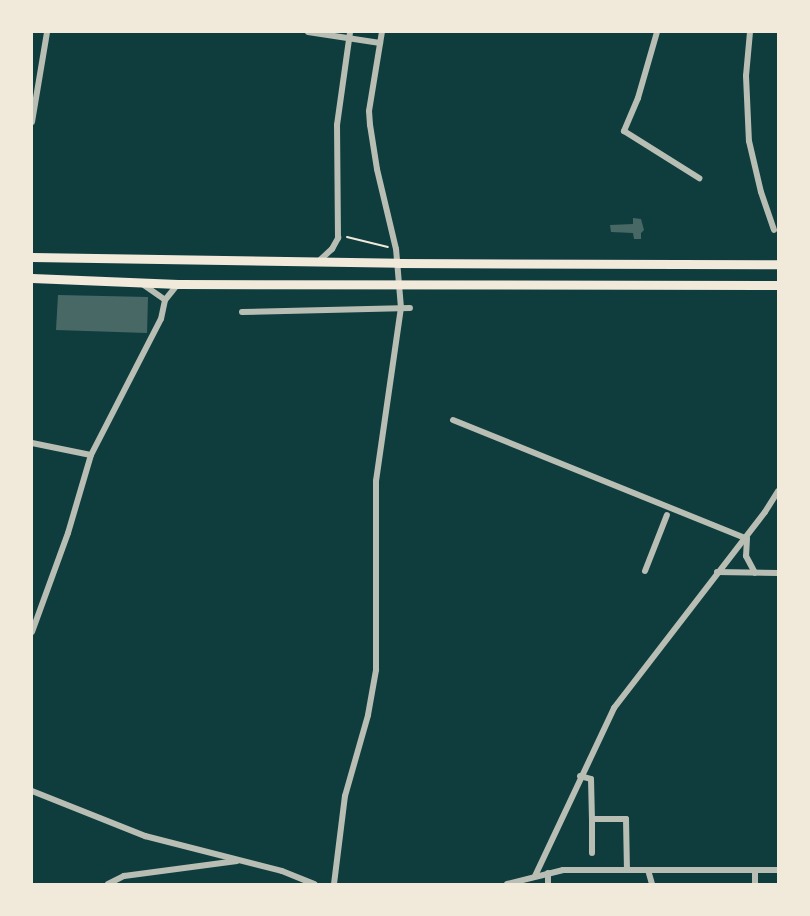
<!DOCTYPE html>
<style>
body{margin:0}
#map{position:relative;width:810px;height:916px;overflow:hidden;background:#0f3d3e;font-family:Quicksand,sans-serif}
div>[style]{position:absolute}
.building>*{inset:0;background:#486865}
.path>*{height:2px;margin:-1px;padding:0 1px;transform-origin:1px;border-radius:1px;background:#f1e9da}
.minor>*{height:6px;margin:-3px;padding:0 3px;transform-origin:3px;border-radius:3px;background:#b8beb3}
.secondary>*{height:9px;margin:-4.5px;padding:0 4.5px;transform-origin:4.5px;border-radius:4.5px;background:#f1e9da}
span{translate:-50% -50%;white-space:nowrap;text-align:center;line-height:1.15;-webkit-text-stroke:6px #f1e9da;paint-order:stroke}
.frame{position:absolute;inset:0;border:33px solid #f1e9da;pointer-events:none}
</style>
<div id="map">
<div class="building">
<i style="clip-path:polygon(633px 218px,641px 219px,644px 230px,641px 233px,641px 239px,634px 239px,633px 233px,611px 232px,610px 225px,633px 224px)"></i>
<i style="clip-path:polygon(58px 295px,148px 297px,147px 333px,56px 330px)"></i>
</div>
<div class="path">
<i style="left:347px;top:237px;width:42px;rotate:13.7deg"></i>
</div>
<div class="minor">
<i style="left:308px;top:32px;width:73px;rotate:8.7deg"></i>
<i style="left:657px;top:32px;width:69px;rotate:106.1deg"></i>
<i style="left:638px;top:98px;width:36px;rotate:113deg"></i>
<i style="left:624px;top:131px;width:89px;rotate:32.1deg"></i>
<i style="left:750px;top:32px;width:44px;rotate:95.2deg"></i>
<i style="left:746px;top:76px;width:65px;rotate:87.4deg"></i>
<i style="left:749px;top:141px;width:52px;rotate:76.8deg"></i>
<i style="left:761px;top:192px;width:40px;rotate:71.1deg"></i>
<i style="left:32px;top:122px;width:91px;rotate:-80.5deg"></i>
<i style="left:319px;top:261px;width:18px;rotate:-43deg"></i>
<i style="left:332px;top:249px;width:13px;rotate:-61deg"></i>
<i style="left:338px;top:238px;width:113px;rotate:-90.5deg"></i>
<i style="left:337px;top:125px;width:94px;rotate:-82deg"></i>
<i style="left:141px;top:283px;width:29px;rotate:35deg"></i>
<i style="left:242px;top:312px;width:168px;rotate:-1.4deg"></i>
<i style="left:453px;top:420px;width:315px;rotate:22deg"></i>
<i style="left:32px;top:443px;width:60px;rotate:11.5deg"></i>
<i style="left:747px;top:538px;width:18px;rotate:93deg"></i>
<i style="left:746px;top:556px;width:19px;rotate:62deg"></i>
<i style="left:645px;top:571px;width:60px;rotate:-68.6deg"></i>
<i style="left:717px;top:572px;width:61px;rotate:0.9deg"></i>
<i style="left:32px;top:632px;width:105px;rotate:-70deg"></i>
<i style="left:68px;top:533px;width:81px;rotate:-73.6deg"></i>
<i style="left:91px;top:455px;width:153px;rotate:-62.8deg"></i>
<i style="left:161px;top:319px;width:19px;rotate:-78deg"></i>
<i style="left:165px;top:300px;width:21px;rotate:-51deg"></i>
<i style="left:580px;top:776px;width:11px;rotate:15deg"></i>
<i style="left:591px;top:779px;width:40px;rotate:88.6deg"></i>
<i style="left:32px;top:791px;width:122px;rotate:21.7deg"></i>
<i style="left:145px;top:836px;width:141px;rotate:14.3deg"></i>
<i style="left:282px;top:871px;width:35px;rotate:22deg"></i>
<i style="left:592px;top:853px;width:34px;rotate:-90deg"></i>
<i style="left:592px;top:819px;width:34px"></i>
<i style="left:626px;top:819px;width:50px;rotate:88.9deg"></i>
<i style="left:648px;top:870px;width:15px;rotate:74deg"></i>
<i style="left:755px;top:870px;width:14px;rotate:90deg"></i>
<i style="left:548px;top:873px;width:11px;rotate:90deg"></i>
<i style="left:535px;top:876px;width:186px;rotate:-64.8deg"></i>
<i style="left:614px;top:708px;width:247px;rotate:-52.4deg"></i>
<i style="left:765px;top:512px;width:25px;rotate:-58deg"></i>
<i style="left:108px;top:884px;width:18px;rotate:-27deg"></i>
<i style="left:124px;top:876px;width:114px;rotate:-7.6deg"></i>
<i style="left:334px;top:884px;width:89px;rotate:-82.9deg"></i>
<i style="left:345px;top:796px;width:84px;rotate:-74.1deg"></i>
<i style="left:368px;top:715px;width:46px;rotate:-79.9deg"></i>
<i style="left:376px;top:670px;width:189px;rotate:-90deg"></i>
<i style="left:376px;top:481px;width:175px;rotate:-81.8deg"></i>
<i style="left:401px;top:308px;width:59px;rotate:-94.8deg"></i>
<i style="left:396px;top:249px;width:82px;rotate:-103.4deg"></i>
<i style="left:377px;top:169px;width:45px;rotate:-99deg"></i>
<i style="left:370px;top:125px;width:14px;rotate:-94deg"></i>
<i style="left:369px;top:111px;width:80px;rotate:-80.7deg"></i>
<i style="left:507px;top:884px;width:58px;rotate:-14deg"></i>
<i style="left:563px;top:870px;width:215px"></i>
</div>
<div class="secondary">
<i style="left:32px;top:257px;width:366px;rotate:0.9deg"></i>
<i style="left:398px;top:263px;width:380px;rotate:0.2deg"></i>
<i style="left:32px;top:278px;width:146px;rotate:2.4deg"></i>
<i style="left:178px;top:284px;width:600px;rotate:0.1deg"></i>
</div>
<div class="frame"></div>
</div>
